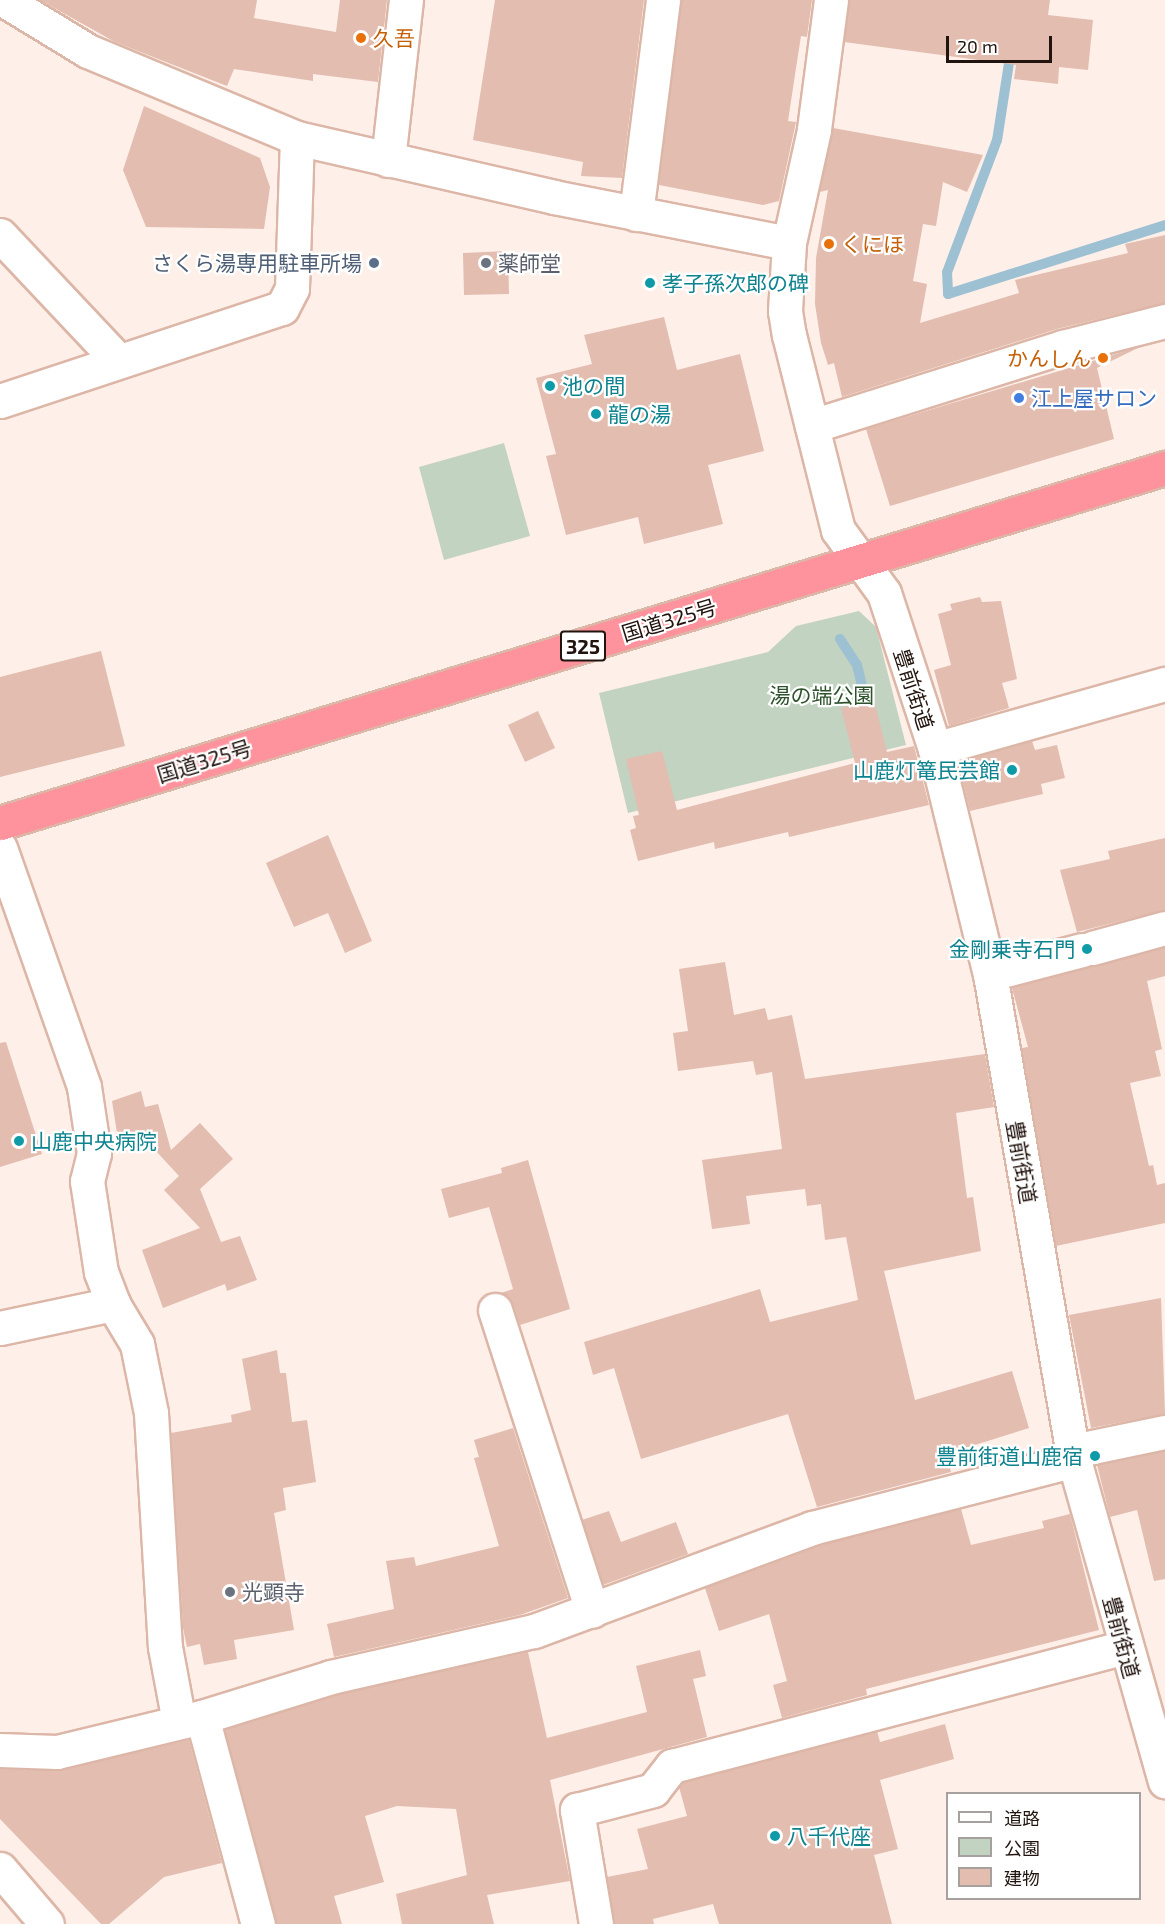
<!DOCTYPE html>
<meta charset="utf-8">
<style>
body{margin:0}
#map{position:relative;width:1165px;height:1924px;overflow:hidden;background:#ffefe9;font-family:"Exo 2","Noto Sans JP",sans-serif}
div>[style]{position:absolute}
.green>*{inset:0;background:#c2d3c1}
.stream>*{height:10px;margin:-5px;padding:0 5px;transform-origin:5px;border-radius:5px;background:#9dc1d3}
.building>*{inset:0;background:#e2bdb0}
.roads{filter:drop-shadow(2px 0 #dcb6a7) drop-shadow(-2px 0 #dcb6a7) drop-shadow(0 2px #dcb6a7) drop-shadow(0 -2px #dcb6a7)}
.minor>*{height:33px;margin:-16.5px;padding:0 16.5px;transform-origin:16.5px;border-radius:16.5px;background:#fff}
.highway>*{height:33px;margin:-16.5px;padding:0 16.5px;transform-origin:16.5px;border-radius:16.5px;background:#ff939d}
.dots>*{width:16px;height:16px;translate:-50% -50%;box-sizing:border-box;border:3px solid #fff;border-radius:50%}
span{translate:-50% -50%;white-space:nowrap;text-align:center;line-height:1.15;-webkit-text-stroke:4.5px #fff;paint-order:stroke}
.shield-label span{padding:2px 4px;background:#fff;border:2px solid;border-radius:4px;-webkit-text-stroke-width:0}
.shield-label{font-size:20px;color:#21130e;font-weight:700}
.food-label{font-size:21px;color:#c56008}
.left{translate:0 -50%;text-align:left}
.right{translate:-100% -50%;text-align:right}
.service-label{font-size:21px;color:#4e5e75}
.worship-label{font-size:21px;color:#5b616d}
.culture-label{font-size:21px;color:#0d838f}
.shop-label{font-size:21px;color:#366cbe}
.street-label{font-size:21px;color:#21130e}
.park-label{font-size:21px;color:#2d522c}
.legend{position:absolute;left:946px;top:1792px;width:195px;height:108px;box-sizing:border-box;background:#fff;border:2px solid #a6a19f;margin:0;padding:8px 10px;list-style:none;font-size:18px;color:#21130e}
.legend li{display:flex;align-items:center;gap:12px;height:30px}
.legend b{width:30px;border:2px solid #a6a19f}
.scale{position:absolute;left:946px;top:36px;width:106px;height:27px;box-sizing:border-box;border:3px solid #21130e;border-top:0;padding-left:8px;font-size:18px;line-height:21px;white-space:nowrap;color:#21130e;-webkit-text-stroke:4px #fff;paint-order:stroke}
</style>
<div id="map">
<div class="green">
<i style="clip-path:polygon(504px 443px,530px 536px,444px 560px,419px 467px)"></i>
<i style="clip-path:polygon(859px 611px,876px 627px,906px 745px,628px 813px,599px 693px,768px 652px,796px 626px)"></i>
</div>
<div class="stream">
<i style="left:1011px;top:50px;width:91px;rotate:98.8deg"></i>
<i style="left:997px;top:140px;width:141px;rotate:110.7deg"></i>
<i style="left:947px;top:272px;width:22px;rotate:87deg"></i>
<i style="left:948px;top:294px;width:228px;rotate:-17.6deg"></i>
<i style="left:840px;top:639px;width:31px;rotate:57deg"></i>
<i style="left:857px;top:665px;width:51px;rotate:76.5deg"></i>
</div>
<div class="building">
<i style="clip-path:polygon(40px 0,257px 0,254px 18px,336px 32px,340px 0,387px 0,378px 82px,313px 74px,313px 81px,234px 69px,227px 86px,115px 42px)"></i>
<i style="clip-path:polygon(495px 0,644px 0,622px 178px,581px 176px,583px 162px,473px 140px)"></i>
<i style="clip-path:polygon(681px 0,812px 0,807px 37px,801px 36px,796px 68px,788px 121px,796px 122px,779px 201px,763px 205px,659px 185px)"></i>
<i style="clip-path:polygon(849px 0,1050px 0,1048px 15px,1093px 20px,1088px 70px,1059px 67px,1058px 84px,1014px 79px,1016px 65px,844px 42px)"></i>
<i style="clip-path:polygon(144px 106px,260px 158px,270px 187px,264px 229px,146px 227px,123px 170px)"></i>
<i style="clip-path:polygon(833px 128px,983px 155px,967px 192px,943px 182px,936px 226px,923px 224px,913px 281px,927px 284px,920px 323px,1019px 293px,1015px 280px,1128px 253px,1125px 244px,1165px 235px,1165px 303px,1057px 329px,842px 397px,834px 363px,828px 365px,821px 343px,815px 304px,816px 258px,828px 190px,820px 192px)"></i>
<i style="clip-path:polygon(508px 251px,509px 294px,464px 295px,463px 253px)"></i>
<i style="clip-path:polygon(664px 317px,677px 370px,740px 354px,764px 451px,708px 465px,723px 524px,644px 544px,638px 517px,566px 535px,546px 456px,556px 454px,536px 378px,592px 364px,584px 335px)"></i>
<i style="clip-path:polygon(1142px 346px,1097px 368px,1114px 439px,890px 506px,866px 429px)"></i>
<i style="clip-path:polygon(980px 597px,982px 602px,1001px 601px,1017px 679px,1002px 683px,1009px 708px,949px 726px,934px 670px,951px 665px,938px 614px,952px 610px,950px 604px)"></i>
<i style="clip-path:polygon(101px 651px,125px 746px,0 777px,0 677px)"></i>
<i style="clip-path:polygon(874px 700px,887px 752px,914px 746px,929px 805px,789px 837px,788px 832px,715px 849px,714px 842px,638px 861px,630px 830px,636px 828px,633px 816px,639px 815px,626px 759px,662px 751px,677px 810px,855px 763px,841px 708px)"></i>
<i style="clip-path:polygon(538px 711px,555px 748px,525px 762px,508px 725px)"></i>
<i style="clip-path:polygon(1032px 741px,1035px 750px,1057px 745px,1065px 778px,1041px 784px,1043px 794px,970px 811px,958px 762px)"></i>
<i style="clip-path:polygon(328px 835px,372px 941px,345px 953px,328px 913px,294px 927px,266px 863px)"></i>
<i style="clip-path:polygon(1165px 838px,1165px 910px,1077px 932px,1060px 870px,1110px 859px,1108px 851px)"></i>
<i style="clip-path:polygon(1165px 947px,1165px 976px,1147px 981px,1162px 1049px,1155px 1051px,1161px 1076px,1130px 1083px,1149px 1166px,1153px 1165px,1157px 1185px,1165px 1183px,1165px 1223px,1056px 1246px,1022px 1048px,1028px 1047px,1012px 988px)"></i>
<i style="clip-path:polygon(725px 962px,734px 1015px,765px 1008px,768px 1020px,792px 1015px,805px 1079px,985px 1054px,994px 1107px,956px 1113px,967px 1198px,973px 1197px,981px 1251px,884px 1271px,915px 1400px,1012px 1371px,1029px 1428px,946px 1454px,951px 1472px,817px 1507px,788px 1414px,641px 1459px,614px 1368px,593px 1375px,584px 1342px,760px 1289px,770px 1322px,858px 1300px,846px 1237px,825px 1240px,821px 1204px,807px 1206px,805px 1189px,746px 1196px,750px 1224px,712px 1229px,702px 1160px,782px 1149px,772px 1072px,756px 1075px,753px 1061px,678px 1071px,673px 1033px,688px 1031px,679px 969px)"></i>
<i style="clip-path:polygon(6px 1042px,42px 1154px,0 1167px,0 1043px)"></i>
<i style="clip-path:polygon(141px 1091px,145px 1107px,158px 1104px,171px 1150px,200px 1123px,233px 1159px,200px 1189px,221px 1242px,240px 1236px,257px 1280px,227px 1291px,225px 1284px,163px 1308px,142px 1250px,200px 1228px,164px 1190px,179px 1176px,144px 1138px,120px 1152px,112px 1101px)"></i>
<i style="clip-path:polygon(528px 1160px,570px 1309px,520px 1325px,513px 1304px,501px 1293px,513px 1289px,489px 1207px,449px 1218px,441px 1189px,502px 1173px,501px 1168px)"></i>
<i style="clip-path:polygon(1161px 1298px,1165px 1414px,1091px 1428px,1069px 1315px)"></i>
<i style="clip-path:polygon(277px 1350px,280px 1373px,286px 1373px,292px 1422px,307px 1420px,316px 1482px,283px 1488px,286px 1510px,274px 1513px,294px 1630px,234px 1640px,237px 1659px,204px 1665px,200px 1644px,187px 1647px,183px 1628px,171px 1433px,232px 1422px,231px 1415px,251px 1410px,242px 1359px)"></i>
<i style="clip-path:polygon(513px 1428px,568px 1598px,520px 1615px,334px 1657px,327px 1624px,394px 1609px,386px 1561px,414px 1557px,416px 1566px,499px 1546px,474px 1458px,479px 1457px,474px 1440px)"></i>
<i style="clip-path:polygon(1165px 1451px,1165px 1579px,1154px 1581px,1137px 1510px,1110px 1517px,1097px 1465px)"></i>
<i style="clip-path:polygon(961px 1509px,971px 1545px,1044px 1528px,1042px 1521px,1070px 1514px,1099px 1630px,866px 1689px,867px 1695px,782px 1718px,773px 1685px,787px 1681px,769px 1614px,719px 1631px,705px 1588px,828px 1543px)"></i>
<i style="clip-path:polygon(609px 1511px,621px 1542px,676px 1522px,688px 1554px,603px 1585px,582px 1520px)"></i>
<i style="clip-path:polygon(700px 1650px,706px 1676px,693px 1679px,707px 1737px,550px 1780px,570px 1881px,487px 1895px,494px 1924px,402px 1924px,396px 1894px,467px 1875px,456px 1809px,397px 1806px,365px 1816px,384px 1882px,334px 1896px,342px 1924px,276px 1924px,225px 1730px,343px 1693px,528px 1652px,547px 1738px,647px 1712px,636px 1666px)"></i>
<i style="clip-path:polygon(945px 1724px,954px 1759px,880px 1780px,898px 1849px,874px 1855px,892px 1924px,719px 1924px,713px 1904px,653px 1919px,654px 1924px,614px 1924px,607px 1877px,648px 1869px,637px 1829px,687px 1816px,679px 1787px,683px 1783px,877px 1731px,880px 1742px)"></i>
<i style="clip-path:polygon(189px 1740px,222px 1863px,164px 1877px,109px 1924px,101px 1924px,0 1819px,0 1769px,61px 1770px)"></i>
</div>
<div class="roads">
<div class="minor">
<i style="left:4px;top:0;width:98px;rotate:31.3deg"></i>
<i style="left:88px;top:51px;width:226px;rotate:22.6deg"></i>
<i style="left:297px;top:138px;width:264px;rotate:12.9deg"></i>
<i style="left:554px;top:197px;width:239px;rotate:11.1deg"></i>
<i style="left:831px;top:0;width:131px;rotate:97.5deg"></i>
<i style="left:814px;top:130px;width:116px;rotate:102.5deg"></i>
<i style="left:789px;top:243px;width:68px;rotate:93.4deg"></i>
<i style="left:785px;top:311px;width:24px;rotate:81deg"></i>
<i style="left:789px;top:335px;width:201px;rotate:75.9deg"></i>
<i style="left:838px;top:530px;width:78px;rotate:53.9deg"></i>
<i style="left:884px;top:593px;width:164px;rotate:71.9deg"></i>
<i style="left:935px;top:749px;width:232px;rotate:76.3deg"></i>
<i style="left:990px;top:974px;width:493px;rotate:80.2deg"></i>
<i style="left:1074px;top:1460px;width:334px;rotate:74.2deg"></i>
<i style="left:388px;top:160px;width:161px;rotate:-83.6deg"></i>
<i style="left:636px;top:214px;width:216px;rotate:-82.8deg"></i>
<i style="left:0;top:235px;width:170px;rotate:46.7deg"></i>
<i style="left:0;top:401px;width:297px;rotate:-18.3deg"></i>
<i style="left:282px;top:308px;width:22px;rotate:-63deg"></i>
<i style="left:292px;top:288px;width:150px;rotate:-88.1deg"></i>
<i style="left:812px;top:426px;width:263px;rotate:-17.5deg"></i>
<i style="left:1063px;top:347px;width:105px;rotate:-14.3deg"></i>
<i style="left:935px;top:749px;width:239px;rotate:-15.8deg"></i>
<i style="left:0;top:848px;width:253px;rotate:70.6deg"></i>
<i style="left:84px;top:1087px;width:67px;rotate:81.4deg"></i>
<i style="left:94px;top:1153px;width:29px;rotate:104deg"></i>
<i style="left:87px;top:1181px;width:92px;rotate:81.3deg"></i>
<i style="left:101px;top:1272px;width:34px;rotate:69deg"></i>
<i style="left:113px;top:1304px;width:47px;rotate:59deg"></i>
<i style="left:137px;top:1344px;width:70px;rotate:78.5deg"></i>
<i style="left:151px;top:1413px;width:234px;rotate:86.6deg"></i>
<i style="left:165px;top:1647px;width:76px;rotate:79.4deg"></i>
<i style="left:1092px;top:948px;width:76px;rotate:-15.3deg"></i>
<i style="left:990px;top:974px;width:95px;rotate:-14.6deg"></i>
<i style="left:495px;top:1310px;width:316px;rotate:72.1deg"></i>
<i style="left:0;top:1328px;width:116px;rotate:-12deg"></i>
<i style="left:1073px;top:1451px;width:94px;rotate:-11.7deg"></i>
<i style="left:202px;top:1717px;width:214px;rotate:74.9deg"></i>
<i style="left:0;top:1750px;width:57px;rotate:2deg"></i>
<i style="left:57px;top:1752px;width:149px;rotate:-13.6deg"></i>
<i style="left:202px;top:1717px;width:135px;rotate:-17.2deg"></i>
<i style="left:331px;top:1677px;width:208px;rotate:-12.8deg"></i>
<i style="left:534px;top:1631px;width:296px;rotate:-20.3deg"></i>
<i style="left:812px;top:1528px;width:271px;rotate:-14.5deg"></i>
<i style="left:0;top:1869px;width:72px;rotate:49.5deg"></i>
<i style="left:596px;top:1924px;width:116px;rotate:-99.5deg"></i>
<i style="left:577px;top:1810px;width:79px;rotate:-14.7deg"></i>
<i style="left:653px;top:1790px;width:31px;rotate:-52deg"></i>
<i style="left:672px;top:1766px;width:467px;rotate:-14.7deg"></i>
</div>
<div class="highway">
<i style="left:0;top:823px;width:1218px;rotate:-16.95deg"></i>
</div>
</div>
<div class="dots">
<i style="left:361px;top:38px;background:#e8710a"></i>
<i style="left:829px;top:244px;background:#e8710a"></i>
<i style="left:374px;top:263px;background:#5c6f8a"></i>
<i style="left:486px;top:263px;background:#6b7280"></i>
<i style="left:650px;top:283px;background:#0f9aa8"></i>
<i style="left:1103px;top:358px;background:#e8710a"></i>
<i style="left:550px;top:386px;background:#0f9aa8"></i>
<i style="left:1019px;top:398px;background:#3f7fe0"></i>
<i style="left:596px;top:414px;background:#0f9aa8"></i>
<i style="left:1012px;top:770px;background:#0f9aa8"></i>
<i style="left:1087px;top:949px;background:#0f9aa8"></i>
<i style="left:19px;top:1141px;background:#0f9aa8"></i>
<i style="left:1095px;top:1456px;background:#0f9aa8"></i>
<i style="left:230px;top:1592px;background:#6b7280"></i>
<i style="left:775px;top:1836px;background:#0f9aa8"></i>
</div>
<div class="shield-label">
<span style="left:583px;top:646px">325</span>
</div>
<div class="food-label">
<span class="left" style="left:373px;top:38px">久吾</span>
<span class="left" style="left:841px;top:244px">くにほ</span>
<span class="right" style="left:1091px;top:358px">かんしん</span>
</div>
<div class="service-label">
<span class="right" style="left:362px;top:263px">さくら湯専用駐車所場</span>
</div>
<div class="worship-label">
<span class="left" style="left:498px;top:263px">薬師堂</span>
<span class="left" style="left:242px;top:1592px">光顕寺</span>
</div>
<div class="culture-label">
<span class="left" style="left:662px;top:283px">孝子孫次郎の碑</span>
<span class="left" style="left:562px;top:386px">池の間</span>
<span class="left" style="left:608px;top:414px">龍の湯</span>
<span class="right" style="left:1000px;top:770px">山鹿灯篭民芸館</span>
<span class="right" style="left:1075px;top:949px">金剛乗寺石門</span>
<span class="left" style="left:31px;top:1141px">山鹿中央病院</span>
<span class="right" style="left:1083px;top:1456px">豊前街道山鹿宿</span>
<span class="left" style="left:787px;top:1836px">八千代座</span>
</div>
<div class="shop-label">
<span class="left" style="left:1031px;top:398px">江上屋サロン</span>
</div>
<div class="street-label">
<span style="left:669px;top:620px;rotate:-17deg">国道325号</span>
<span style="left:914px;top:689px;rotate:72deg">豊前街道</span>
<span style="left:204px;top:761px;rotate:-17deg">国道325号</span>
<span style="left:1022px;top:1162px;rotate:80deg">豊前街道</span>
<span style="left:1122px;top:1637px;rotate:75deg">豊前街道</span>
</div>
<div class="park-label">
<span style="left:822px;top:695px">湯の端公園</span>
</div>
<ul class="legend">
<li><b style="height:8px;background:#fff"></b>道路</li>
<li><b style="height:16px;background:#c2d3c1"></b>公園</li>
<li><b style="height:16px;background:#e2bdb0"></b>建物</li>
</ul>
<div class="scale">20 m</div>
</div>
